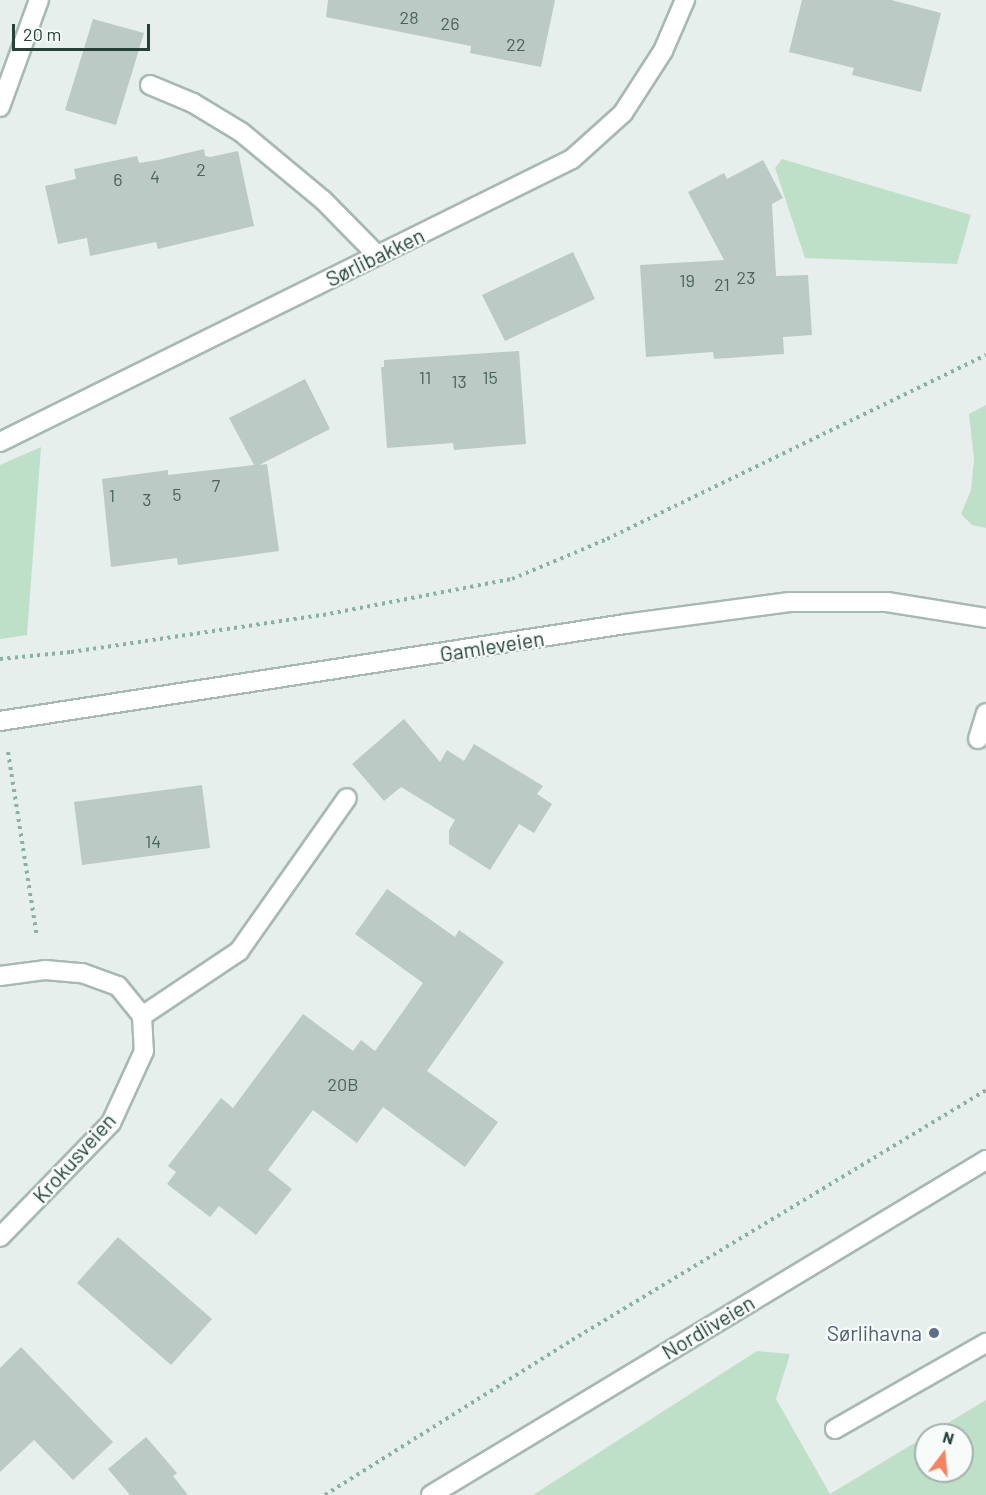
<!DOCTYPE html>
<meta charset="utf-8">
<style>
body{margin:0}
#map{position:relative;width:986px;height:1495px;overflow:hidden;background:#e6efeb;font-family:Barlow,sans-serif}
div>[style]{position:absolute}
.green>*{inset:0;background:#bfe0c8}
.building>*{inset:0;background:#bbcac4}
.path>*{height:4px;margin-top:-2px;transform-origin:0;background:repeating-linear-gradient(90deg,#86b3a5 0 3px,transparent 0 7.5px)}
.roads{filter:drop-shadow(2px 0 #a8b8b2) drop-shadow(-2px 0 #a8b8b2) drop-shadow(0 2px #a8b8b2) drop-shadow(0 -2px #a8b8b2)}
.lane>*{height:18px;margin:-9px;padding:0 9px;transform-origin:9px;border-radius:9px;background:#fff}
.street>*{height:18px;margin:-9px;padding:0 9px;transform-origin:9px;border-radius:9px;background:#fff}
.secondary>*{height:18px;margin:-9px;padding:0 9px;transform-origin:9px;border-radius:9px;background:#fff}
.dots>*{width:16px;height:16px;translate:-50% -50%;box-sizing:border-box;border:3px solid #f7fbf9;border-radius:50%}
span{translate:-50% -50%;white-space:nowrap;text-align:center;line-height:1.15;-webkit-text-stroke:4.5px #f7fbf9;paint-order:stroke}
.number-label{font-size:18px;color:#4a645c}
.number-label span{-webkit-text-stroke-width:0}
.street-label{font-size:21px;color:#24423a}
.service-label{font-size:21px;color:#4e5e75}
.right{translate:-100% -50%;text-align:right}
.north{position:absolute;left:914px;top:1423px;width:60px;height:60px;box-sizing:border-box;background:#f7fbf9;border:2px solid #a3b1ad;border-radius:50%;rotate:16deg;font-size:16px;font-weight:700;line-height:24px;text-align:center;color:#24423a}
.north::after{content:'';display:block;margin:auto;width:21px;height:27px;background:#f4845f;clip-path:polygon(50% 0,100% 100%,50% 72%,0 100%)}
.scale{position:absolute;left:12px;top:24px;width:138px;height:27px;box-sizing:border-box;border:3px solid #24423a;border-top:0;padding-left:8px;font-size:18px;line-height:21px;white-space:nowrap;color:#24423a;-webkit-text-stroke:4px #f7fbf9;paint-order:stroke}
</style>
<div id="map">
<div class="green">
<i style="clip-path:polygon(782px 159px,971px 215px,957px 264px,805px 258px,775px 168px)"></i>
<i style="clip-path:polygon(986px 405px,986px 528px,972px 525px,961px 514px,971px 490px,974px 459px,969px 414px)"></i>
<i style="clip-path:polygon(41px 447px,27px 635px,0 639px,0 465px)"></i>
<i style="clip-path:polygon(757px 1351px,790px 1354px,776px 1399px,830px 1494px,926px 1436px,926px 1471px,962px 1471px,962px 1435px,928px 1435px,986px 1400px,986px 1495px,533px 1495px)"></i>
</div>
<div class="building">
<i style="clip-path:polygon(328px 0,555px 0,541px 67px,470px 53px,471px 46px,326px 17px)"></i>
<i style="clip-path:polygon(802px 0,891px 0,941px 13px,921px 92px,852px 75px,854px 68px,789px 52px)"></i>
<i style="clip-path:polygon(93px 19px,144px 33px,116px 125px,65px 110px)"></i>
<i style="clip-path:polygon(204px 149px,205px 156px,210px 157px,238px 151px,254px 226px,158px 249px,156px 242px,90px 256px,87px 238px,58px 244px,45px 186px,76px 179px,74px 169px,137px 156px,139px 163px,158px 160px)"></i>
<i style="clip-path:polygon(763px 160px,783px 198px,772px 204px,776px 276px,808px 275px,812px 335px,783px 337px,784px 354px,714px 359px,713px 352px,646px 357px,640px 265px,724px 260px,688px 192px,724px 173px,727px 179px)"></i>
<i style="clip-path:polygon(573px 252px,595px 299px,505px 341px,482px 295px)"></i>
<i style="clip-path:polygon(519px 351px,526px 444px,454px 450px,453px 443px,387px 448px,381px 367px,384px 367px,384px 360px)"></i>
<i style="clip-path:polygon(305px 379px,330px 429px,259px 465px,267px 464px,279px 551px,178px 565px,177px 558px,111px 567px,102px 479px,168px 470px,168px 475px,254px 465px,229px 418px)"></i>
<i style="clip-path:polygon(404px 719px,440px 762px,447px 750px,464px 761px,474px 744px,543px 786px,537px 794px,552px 804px,534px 833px,519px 824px,490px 870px,449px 844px,449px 830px,455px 820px,401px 787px,384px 801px,352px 764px)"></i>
<i style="clip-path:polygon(202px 785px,210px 848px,82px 865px,74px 802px)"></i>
<i style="clip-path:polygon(387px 889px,455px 937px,459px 930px,504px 962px,427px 1071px,498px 1122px,465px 1167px,383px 1107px,357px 1143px,313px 1110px,268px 1170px,292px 1189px,256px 1235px,219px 1206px,210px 1217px,167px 1184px,176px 1172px,168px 1166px,221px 1098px,233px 1108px,303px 1014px,353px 1051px,361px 1040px,375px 1051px,423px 983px,355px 934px)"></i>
<i style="clip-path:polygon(118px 1237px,212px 1319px,171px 1365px,77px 1283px)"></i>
<i style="clip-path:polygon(21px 1347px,113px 1442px,73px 1480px,34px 1440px,0 1472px,0 1368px)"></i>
<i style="clip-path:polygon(146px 1437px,177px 1473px,173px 1476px,188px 1495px,130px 1495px,108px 1469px)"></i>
</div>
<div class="path">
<i style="left:0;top:659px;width:71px;rotate:-5.6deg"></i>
<i style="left:71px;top:652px;width:255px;rotate:-8.4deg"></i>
<i style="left:323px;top:615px;width:192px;rotate:-10.8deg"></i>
<i style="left:512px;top:579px;width:103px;rotate:-22.8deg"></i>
<i style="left:607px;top:539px;width:421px;rotate:-25.9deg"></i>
<i style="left:8px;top:752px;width:187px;rotate:81.1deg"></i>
<i style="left:325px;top:1495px;width:292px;rotate:-32.1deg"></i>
<i style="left:572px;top:1340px;width:484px;rotate:-31.1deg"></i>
</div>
<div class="roads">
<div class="lane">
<i style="left:150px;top:85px;width:47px;rotate:22.7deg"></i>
<i style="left:193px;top:103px;width:56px;rotate:31.1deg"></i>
<i style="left:241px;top:132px;width:107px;rotate:39.7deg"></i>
<i style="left:323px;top:200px;width:77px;rotate:45.5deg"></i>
<i style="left:978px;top:739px;width:27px;rotate:-73deg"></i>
<i style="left:835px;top:1429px;width:174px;rotate:-29.7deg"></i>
</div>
<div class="street">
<i style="left:0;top:107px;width:114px;rotate:-70deg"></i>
<i style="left:0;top:442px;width:638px;rotate:-26.32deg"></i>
<i style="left:572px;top:159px;width:69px;rotate:-42deg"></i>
<i style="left:623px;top:113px;width:74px;rotate:-57.2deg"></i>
<i style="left:663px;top:51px;width:56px;rotate:-66.7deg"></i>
<i style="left:0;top:976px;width:45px;rotate:-7.6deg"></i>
<i style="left:45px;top:970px;width:37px;rotate:5deg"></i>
<i style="left:82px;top:973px;width:38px;rotate:20deg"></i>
<i style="left:118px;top:986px;width:38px;rotate:51deg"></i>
<i style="left:142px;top:1016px;width:35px;rotate:87deg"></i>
<i style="left:144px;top:1051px;width:79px;rotate:114.6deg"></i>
<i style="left:111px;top:1123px;width:159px;rotate:134.2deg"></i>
<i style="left:142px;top:1016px;width:117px;rotate:-33.8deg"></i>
<i style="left:239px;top:951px;width:187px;rotate:-54.8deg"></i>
</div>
<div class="secondary">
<i style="left:0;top:721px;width:632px;rotate:-8.82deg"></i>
<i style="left:625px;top:624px;width:166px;rotate:-7.6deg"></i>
<i style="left:790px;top:602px;width:97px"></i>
<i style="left:887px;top:602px;width:100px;rotate:9.2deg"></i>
<i style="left:431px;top:1495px;width:648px;rotate:-31.12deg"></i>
</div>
</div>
<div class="dots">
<i style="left:934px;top:1333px;background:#5c6f8a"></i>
</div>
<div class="number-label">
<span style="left:409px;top:17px">28</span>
<span style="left:450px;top:23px">26</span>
<span style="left:516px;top:44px">22</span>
<span style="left:201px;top:169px">2</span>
<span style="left:155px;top:176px">4</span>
<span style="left:118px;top:179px">6</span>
<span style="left:746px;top:277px">23</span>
<span style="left:687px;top:280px">19</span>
<span style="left:722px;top:284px">21</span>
<span style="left:425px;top:377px">11</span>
<span style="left:490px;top:377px">15</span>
<span style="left:459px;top:381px">13</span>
<span style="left:216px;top:485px">7</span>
<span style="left:177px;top:494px">5</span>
<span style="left:112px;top:495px">1</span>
<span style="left:147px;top:499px">3</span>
<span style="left:153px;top:841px">14</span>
<span style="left:343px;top:1084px">20B</span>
</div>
<div class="street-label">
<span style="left:375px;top:257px;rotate:-26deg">Sørlibakken</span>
<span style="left:492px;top:646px;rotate:-9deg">Gamleveien</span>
<span style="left:74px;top:1158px;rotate:-48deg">Krokusveien</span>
<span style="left:708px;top:1327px;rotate:-31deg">Nordliveien</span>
</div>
<div class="service-label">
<span class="right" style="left:922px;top:1333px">Sørlihavna</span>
</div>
<div class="north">N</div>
<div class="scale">20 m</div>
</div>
